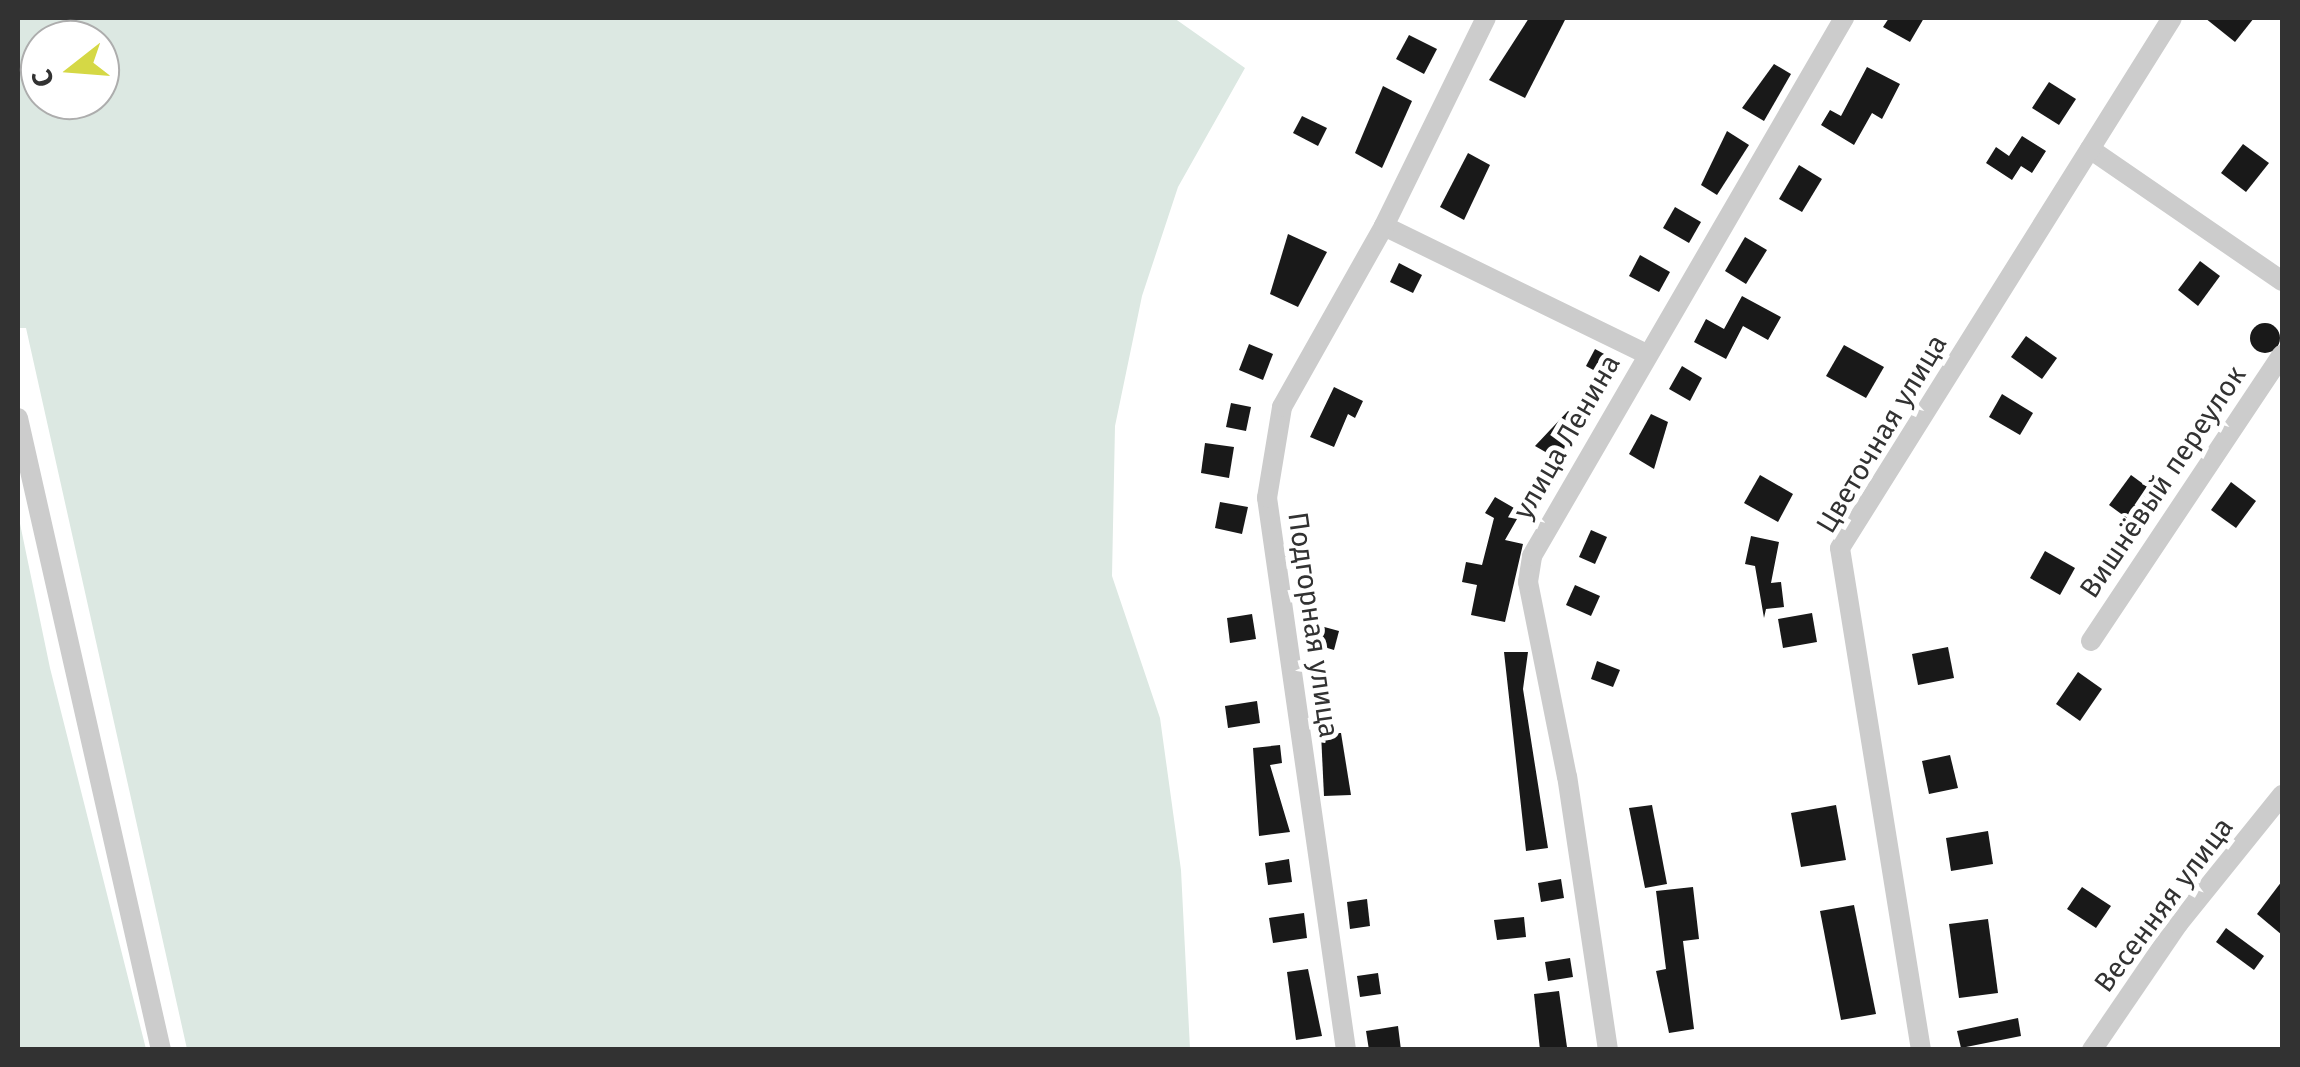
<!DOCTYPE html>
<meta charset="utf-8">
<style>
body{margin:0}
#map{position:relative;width:2300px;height:1067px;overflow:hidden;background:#fff;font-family:"Fira Sans",sans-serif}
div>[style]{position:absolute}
.green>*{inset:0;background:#dce8e2}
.building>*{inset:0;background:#191919}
.round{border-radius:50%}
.minor>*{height:20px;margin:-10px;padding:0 10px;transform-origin:10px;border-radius:10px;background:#ccc}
span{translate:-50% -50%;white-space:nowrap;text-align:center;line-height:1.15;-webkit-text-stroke:10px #fff;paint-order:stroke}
.street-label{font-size:28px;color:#323232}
.frame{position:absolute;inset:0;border:20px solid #323232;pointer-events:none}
.north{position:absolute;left:20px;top:20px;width:100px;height:100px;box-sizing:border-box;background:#fff;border:2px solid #adadad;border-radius:50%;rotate:253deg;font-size:28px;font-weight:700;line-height:40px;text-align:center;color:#323232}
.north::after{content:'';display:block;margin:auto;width:35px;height:45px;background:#d5d845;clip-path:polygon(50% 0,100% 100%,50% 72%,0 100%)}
</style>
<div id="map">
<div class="green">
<i style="clip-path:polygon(evenodd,18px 18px,1174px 18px,1245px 68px,1178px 187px,1142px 296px,1115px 426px,1112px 576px,1160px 718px,1181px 870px,1190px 1049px,187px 1049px,26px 328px,18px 328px,18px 18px,100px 40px,100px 100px,40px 100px,40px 40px,100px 40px)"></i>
<i style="clip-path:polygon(18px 514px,50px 668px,146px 1049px,18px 1049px)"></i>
</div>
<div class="building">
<i style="clip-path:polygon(1529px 18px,1566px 18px,1525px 98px,1489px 80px)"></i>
<i style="clip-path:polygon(1889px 18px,1924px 18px,1910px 42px,1883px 27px)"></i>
<i style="clip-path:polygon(2205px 18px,2254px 18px,2235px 42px)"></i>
<i style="clip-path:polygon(1409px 35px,1437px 49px,1424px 74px,1396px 59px)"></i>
<i style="clip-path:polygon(1774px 64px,1791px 74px,1764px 121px,1742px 108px)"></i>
<i style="clip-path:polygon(1867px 67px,1900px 84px,1882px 119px,1872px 113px,1854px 145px,1821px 125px,1830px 110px,1841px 116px)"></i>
<i style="clip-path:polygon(2049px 82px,2076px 99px,2059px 125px,2032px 108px)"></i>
<i style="clip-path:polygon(1383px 86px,1412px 101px,1382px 168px,1355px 153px)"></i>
<i style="clip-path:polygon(1302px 116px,1327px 128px,1318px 146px,1293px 133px)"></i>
<i style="clip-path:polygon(1727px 131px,1749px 145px,1717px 195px,1701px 185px)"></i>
<i style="clip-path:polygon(2022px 136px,2046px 151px,2032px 173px,2021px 166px,2012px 180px,1986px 163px,1996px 147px,2009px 156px)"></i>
<i style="clip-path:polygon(2243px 144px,2269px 163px,2246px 192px,2221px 173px)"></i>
<i style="clip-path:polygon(1468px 153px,1490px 165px,1464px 220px,1440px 207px)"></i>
<i style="clip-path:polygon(1799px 165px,1822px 179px,1802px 212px,1779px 199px)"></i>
<i style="clip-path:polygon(1675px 207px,1701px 222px,1689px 243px,1663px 228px)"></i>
<i style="clip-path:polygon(1288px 234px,1327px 252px,1298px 307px,1270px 294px)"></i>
<i style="clip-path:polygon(1745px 237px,1767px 250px,1746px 284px,1725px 271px)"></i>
<i style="clip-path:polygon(1640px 255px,1670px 272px,1659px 292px,1629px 276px)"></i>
<i style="clip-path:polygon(2200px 261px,2220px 276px,2198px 306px,2178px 290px)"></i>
<i style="clip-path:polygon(1399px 263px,1422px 275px,1413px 293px,1390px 282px)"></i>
<i style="clip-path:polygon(1742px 296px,1781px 317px,1768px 340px,1743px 326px,1726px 359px,1694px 342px,1706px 319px,1724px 329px)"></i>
<i class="round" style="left:2250px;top:323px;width:30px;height:30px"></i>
<i style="clip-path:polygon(2026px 336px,2057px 358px,2042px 379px,2011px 357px)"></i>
<i style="clip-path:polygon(1249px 344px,1273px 354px,1263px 380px,1239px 370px)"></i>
<i style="clip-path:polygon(1844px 345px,1884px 367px,1866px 398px,1826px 376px)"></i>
<i style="clip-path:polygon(1595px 349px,1617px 361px,1608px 378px,1586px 366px)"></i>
<i style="clip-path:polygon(1682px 366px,1702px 378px,1690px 401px,1669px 389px)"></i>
<i style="clip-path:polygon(1334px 387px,1363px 401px,1355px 418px,1348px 414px,1334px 447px,1310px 437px)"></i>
<i style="clip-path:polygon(2002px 394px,2033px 413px,2020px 435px,1989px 417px)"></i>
<i style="clip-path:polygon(1231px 403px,1251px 407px,1246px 431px,1226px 427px)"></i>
<i style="clip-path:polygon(1568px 411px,1585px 423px,1563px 462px,1535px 446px)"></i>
<i style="clip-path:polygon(1651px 414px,1668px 422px,1654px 469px,1629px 454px)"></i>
<i style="clip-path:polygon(1205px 443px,1234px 447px,1229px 478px,1201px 473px)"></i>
<i style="clip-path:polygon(1760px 475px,1793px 494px,1778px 522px,1744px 503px)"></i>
<i style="clip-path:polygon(2131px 475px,2157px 494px,2135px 524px,2109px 505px)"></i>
<i style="clip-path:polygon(2231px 482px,2256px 501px,2236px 528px,2211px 510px)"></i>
<i style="clip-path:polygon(1495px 497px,1521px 512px,1505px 540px,1523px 544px,1505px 622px,1471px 615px,1477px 585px,1462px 582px,1466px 562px,1482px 565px,1494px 518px,1485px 513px)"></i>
<i style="clip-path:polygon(1220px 502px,1248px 507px,1242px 534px,1215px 528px)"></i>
<i style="clip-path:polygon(1591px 530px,1607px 537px,1595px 564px,1579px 557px)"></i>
<i style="clip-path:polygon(1751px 536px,1779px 542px,1771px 583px,1781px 582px,1784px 607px,1766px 609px,1764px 618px,1755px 566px,1745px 564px)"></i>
<i style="clip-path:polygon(2045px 551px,2075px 568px,2060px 595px,2030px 578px)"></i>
<i style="clip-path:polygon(1575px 585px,1600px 596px,1591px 616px,1566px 605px)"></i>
<i style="clip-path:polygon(1812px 613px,1817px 642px,1783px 648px,1778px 619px)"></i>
<i style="clip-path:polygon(1252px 614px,1256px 639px,1230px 643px,1227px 618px)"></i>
<i style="clip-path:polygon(1317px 625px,1339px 631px,1334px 650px,1311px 643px)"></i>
<i style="clip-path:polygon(1948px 647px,1954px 678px,1918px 685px,1912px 654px)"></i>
<i style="clip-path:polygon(1504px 652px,1528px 652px,1523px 689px,1548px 848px,1526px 851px)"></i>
<i style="clip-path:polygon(1597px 661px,1620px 670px,1613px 687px,1591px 679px)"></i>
<i style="clip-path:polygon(2078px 672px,2102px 689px,2080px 721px,2056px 704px)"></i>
<i style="clip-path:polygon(1257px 701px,1260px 723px,1228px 728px,1225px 706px)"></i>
<i style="clip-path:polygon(1321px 733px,1341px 733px,1351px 795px,1324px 796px)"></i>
<i style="clip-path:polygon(1280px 745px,1282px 763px,1270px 765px,1290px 832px,1259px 836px,1253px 748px)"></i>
<i style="clip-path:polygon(1950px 755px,1958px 788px,1929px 794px,1922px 761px)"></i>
<i style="clip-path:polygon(1652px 805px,1667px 884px,1645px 888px,1629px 808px)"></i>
<i style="clip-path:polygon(1836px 805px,1846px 860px,1801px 867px,1791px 813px)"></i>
<i style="clip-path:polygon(1988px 831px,1993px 864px,1951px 871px,1946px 838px)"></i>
<i style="clip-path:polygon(1289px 859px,1292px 882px,1268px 885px,1265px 863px)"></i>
<i style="clip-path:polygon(1561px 879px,1564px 898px,1541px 902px,1538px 883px)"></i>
<i style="clip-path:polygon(2282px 881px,2282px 935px,2257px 914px)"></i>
<i style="clip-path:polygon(1693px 887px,1699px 939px,1683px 941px,1694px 1029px,1669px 1033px,1656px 971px,1666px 969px,1656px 891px)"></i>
<i style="clip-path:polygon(2082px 887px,2111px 906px,2096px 928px,2067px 909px)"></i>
<i style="clip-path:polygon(1367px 899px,1370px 926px,1350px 929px,1347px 902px)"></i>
<i style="clip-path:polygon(1854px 905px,1876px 1014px,1841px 1020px,1820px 911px)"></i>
<i style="clip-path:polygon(1304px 913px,1307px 938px,1273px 943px,1269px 918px)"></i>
<i style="clip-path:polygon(1524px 917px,1526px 937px,1497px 940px,1494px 920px)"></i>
<i style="clip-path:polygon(1988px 919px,1998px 993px,1959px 998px,1949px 924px)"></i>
<i style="clip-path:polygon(2226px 928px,2264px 956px,2254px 970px,2216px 942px)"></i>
<i style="clip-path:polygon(1570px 958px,1573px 977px,1548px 981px,1545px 962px)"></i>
<i style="clip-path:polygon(1308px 969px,1322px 1036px,1296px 1040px,1287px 972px)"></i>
<i style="clip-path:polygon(1378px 973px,1381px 994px,1360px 997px,1357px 976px)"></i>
<i style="clip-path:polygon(1559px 991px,1567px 1047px,1540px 1050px,1534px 994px)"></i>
<i style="clip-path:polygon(2018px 1018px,2021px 1036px,1961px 1048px,1957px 1031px)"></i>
<i style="clip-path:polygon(1398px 1026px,1401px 1050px,1369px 1050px,1366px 1031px)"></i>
</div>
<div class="minor">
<i style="left:2090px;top:149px;width:233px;rotate:34.5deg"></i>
<i style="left:1384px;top:226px;width:292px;rotate:26deg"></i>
<i style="left:18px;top:418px;width:648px;rotate:77.25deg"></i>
<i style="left:2091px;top:641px;width:344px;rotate:-56.3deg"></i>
<i style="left:1346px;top:1050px;width:558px;rotate:-98.14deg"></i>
<i style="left:1267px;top:498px;width:92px;rotate:-80.6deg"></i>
<i style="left:1282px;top:407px;width:208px;rotate:-60.6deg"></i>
<i style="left:1384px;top:226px;width:232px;rotate:-63.9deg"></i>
<i style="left:1608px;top:1050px;width:276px;rotate:-98.5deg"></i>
<i style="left:1567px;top:777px;width:199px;rotate:-101.3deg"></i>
<i style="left:1528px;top:582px;width:26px;rotate:-81deg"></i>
<i style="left:1532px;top:556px;width:622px;rotate:-59.89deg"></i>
<i style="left:1921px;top:1050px;width:508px;rotate:-99.17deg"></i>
<i style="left:1840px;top:548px;width:625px;rotate:-57.94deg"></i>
<i style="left:2092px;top:1050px;width:153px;rotate:-55.7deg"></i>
<i style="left:2178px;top:924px;width:166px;rotate:-51.1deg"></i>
</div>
<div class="street-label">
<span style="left:1882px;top:434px;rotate:-59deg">Цветочная улица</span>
<span style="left:1567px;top:437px;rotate:-60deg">улица Ленина</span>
<span style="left:2163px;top:482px;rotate:-56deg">Вишнёвый переулок</span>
<span style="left:1313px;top:625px;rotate:82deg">Подгорная улица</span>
<span style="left:2164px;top:905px;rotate:-53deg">Весенняя улица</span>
</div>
<div class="frame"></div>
<div class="north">С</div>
</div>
